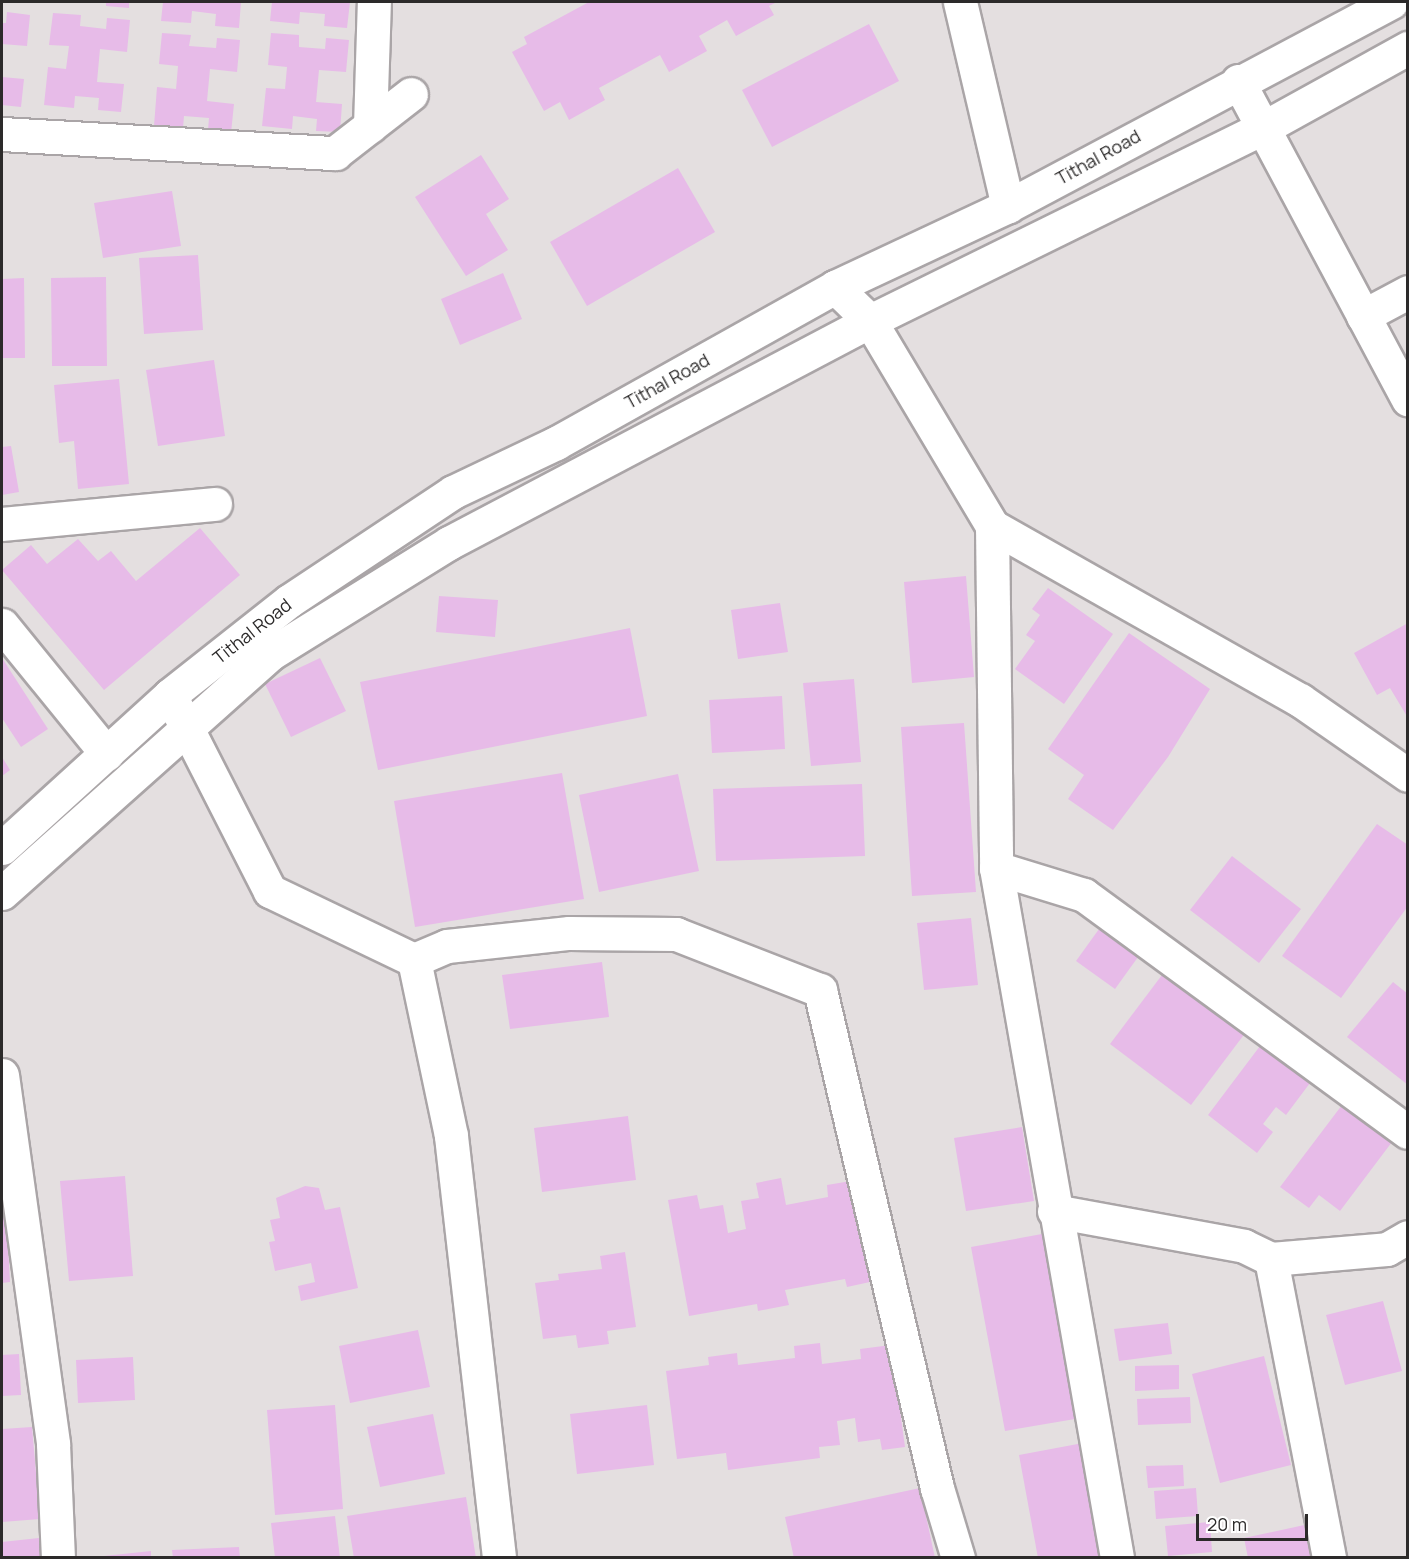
<!DOCTYPE html>
<style>
body{margin:0}
#map{position:relative;width:1409px;height:1559px;overflow:hidden;background:#e4dfe0;font-family:Manrope,sans-serif}
div>[style]{position:absolute}
.building>*{inset:0;background:#e7bbe8}
.roads{filter:drop-shadow(2px 0 #aaa5a7) drop-shadow(-2px 0 #aaa5a7) drop-shadow(0 2px #aaa5a7) drop-shadow(0 -2px #aaa5a7)}
.minor>*{height:33px;margin:-16.5px;padding:0 16.5px;transform-origin:16.5px;border-radius:16.5px;background:#fff}
.major>*{height:33px;margin:-16.5px;padding:0 16.5px;transform-origin:16.5px;border-radius:16.5px;background:#fff}
span{translate:-50% -50%;white-space:nowrap;text-align:center;line-height:1.15;-webkit-text-stroke:5px #fff;paint-order:stroke}
.street-label{font-size:18px;color:#2c2a2a}
.frame{position:absolute;inset:0;border:3px solid #2c2a2a;pointer-events:none}
.scale{position:absolute;left:1196px;top:1514px;width:112px;height:27px;box-sizing:border-box;border:3px solid #2c2a2a;border-top:0;padding-left:8px;font-size:18px;line-height:21px;white-space:nowrap;color:#2c2a2a;-webkit-text-stroke:4px #fff;paint-order:stroke}
</style>
<div id="map">
<div class="building">
<i style="clip-path:polygon(106px 2px,129px 2px,129px 8px,106px 6px)"></i>
<i style="clip-path:polygon(163px 2px,241px 2px,239px 28px,215px 26px,216px 14px,192px 11px,191px 23px,161px 21px)"></i>
<i style="clip-path:polygon(272px 2px,350px 2px,347px 28px,324px 26px,325px 14px,300px 12px,299px 24px,270px 21px)"></i>
<i style="clip-path:polygon(589px 2px,777px 2px,769px 6px,774px 15px,736px 36px,727px 20px,699px 36px,707px 51px,669px 72px,660px 55px,599px 88px,605px 100px,569px 120px,560px 102px,544px 111px,512px 52px,527px 44px,524px 37px)"></i>
<i style="clip-path:polygon(7px 12px,30px 15px,27px 46px,2px 44px,2px 23px,6px 23px)"></i>
<i style="clip-path:polygon(53px 13px,81px 15px,80px 26px,106px 29px,107px 18px,130px 20px,127px 52px,100px 49px,97px 82px,124px 84px,121px 112px,98px 110px,99px 98px,75px 96px,74px 108px,44px 105px,48px 67px,66px 69px,69px 46px,49px 45px)"></i>
<i style="clip-path:polygon(869px 24px,899px 81px,772px 147px,742px 90px)"></i>
<i style="clip-path:polygon(162px 33px,191px 35px,189px 46px,216px 48px,217px 38px,240px 40px,237px 72px,210px 69px,207px 101px,234px 104px,231px 133px,208px 130px,209px 118px,184px 116px,183px 128px,154px 126px,157px 87px,176px 89px,178px 66px,159px 64px)"></i>
<i style="clip-path:polygon(271px 33px,299px 35px,299px 47px,325px 49px,326px 38px,349px 40px,346px 72px,319px 70px,316px 102px,342px 104px,340px 132px,316px 131px,317px 119px,293px 116px,292px 129px,262px 126px,266px 88px,285px 89px,287px 67px,268px 65px)"></i>
<i style="clip-path:polygon(2px 77px,24px 79px,21px 107px,2px 105px)"></i>
<i style="clip-path:polygon(481px 155px,509px 199px,486px 214px,508px 250px,466px 276px,415px 197px)"></i>
<i style="clip-path:polygon(678px 168px,715px 232px,587px 306px,550px 242px)"></i>
<i style="clip-path:polygon(172px 191px,181px 246px,103px 258px,94px 203px)"></i>
<i style="clip-path:polygon(198px 255px,203px 330px,144px 334px,139px 258px)"></i>
<i style="clip-path:polygon(503px 273px,522px 319px,460px 345px,441px 299px)"></i>
<i style="clip-path:polygon(106px 277px,107px 366px,52px 366px,51px 278px)"></i>
<i style="clip-path:polygon(24px 278px,25px 358px,2px 358px,2px 279px)"></i>
<i style="clip-path:polygon(214px 360px,225px 436px,158px 446px,146px 370px)"></i>
<i style="clip-path:polygon(119px 379px,129px 484px,78px 489px,74px 441px,59px 443px,54px 385px)"></i>
<i style="clip-path:polygon(11px 446px,19px 492px,2px 495px,2px 447px)"></i>
<i style="clip-path:polygon(200px 528px,240px 575px,104px 690px,2px 570px,31px 545px,47px 564px,78px 539px,98px 561px,111px 551px,136px 581px)"></i>
<i style="clip-path:polygon(966px 576px,974px 677px,912px 683px,904px 582px)"></i>
<i style="clip-path:polygon(1048px 588px,1113px 634px,1064px 704px,1015px 669px,1035px 641px,1026px 635px,1040px 615px,1032px 609px)"></i>
<i style="clip-path:polygon(439px 596px,498px 600px,495px 637px,436px 632px)"></i>
<i style="clip-path:polygon(780px 603px,788px 652px,738px 659px,731px 610px)"></i>
<i style="clip-path:polygon(1408px 623px,1408px 718px,1390px 688px,1377px 695px,1354px 653px)"></i>
<i style="clip-path:polygon(630px 628px,647px 716px,378px 770px,360px 682px)"></i>
<i style="clip-path:polygon(1129px 633px,1210px 689px,1168px 757px,1113px 830px,1068px 799px,1084px 775px,1048px 749px)"></i>
<i style="clip-path:polygon(2px 658px,48px 729px,21px 747px,2px 718px)"></i>
<i style="clip-path:polygon(320px 658px,346px 711px,291px 737px,265px 684px)"></i>
<i style="clip-path:polygon(854px 679px,861px 762px,811px 766px,803px 683px)"></i>
<i style="clip-path:polygon(782px 696px,785px 749px,712px 753px,709px 700px)"></i>
<i style="clip-path:polygon(964px 723px,976px 892px,912px 896px,901px 727px)"></i>
<i style="clip-path:polygon(2px 757px,10px 770px,2px 776px)"></i>
<i style="clip-path:polygon(562px 773px,584px 899px,415px 927px,394px 801px)"></i>
<i style="clip-path:polygon(678px 774px,699px 871px,599px 892px,579px 795px)"></i>
<i style="clip-path:polygon(862px 784px,865px 856px,716px 861px,713px 789px)"></i>
<i style="clip-path:polygon(1377px 824px,1408px 845px,1408px 906px,1341px 998px,1282px 956px)"></i>
<i style="clip-path:polygon(1232px 856px,1301px 909px,1259px 963px,1190px 910px)"></i>
<i style="clip-path:polygon(1112px 911px,1151px 939px,1115px 989px,1076px 961px)"></i>
<i style="clip-path:polygon(971px 918px,978px 985px,924px 990px,917px 923px)"></i>
<i style="clip-path:polygon(602px 962px,609px 1017px,510px 1029px,502px 975px)"></i>
<i style="clip-path:polygon(1165px 971px,1246px 1032px,1191px 1105px,1110px 1044px)"></i>
<i style="clip-path:polygon(1393px 982px,1408px 994px,1408px 1085px,1347px 1037px)"></i>
<i style="clip-path:polygon(1263px 1042px,1313px 1079px,1286px 1115px,1276px 1107px,1263px 1124px,1273px 1132px,1257px 1153px,1208px 1115px)"></i>
<i style="clip-path:polygon(1342px 1105px,1392px 1142px,1340px 1211px,1319px 1195px,1309px 1208px,1280px 1187px)"></i>
<i style="clip-path:polygon(628px 1116px,636px 1180px,542px 1192px,534px 1128px)"></i>
<i style="clip-path:polygon(1022px 1127px,1034px 1201px,966px 1211px,954px 1138px)"></i>
<i style="clip-path:polygon(125px 1176px,133px 1276px,69px 1281px,60px 1181px)"></i>
<i style="clip-path:polygon(781px 1178px,786px 1205px,828px 1197px,827px 1185px,851px 1181px,870px 1282px,847px 1287px,845px 1279px,785px 1290px,789px 1305px,758px 1311px,757px 1304px,689px 1316px,668px 1200px,697px 1195px,700px 1209px,723px 1205px,728px 1233px,746px 1229px,741px 1201px,759px 1198px,756px 1183px)"></i>
<i style="clip-path:polygon(305px 1186px,319px 1188px,325px 1210px,340px 1207px,358px 1288px,301px 1301px,298px 1286px,315px 1282px,311px 1263px,275px 1271px,269px 1242px,275px 1241px,270px 1220px,280px 1218px,276px 1198px)"></i>
<i style="clip-path:polygon(2px 1188px,5px 1188px,10px 1282px,2px 1283px)"></i>
<i style="clip-path:polygon(1042px 1234px,1075px 1419px,1005px 1431px,971px 1247px)"></i>
<i style="clip-path:polygon(625px 1252px,636px 1327px,607px 1331px,609px 1344px,578px 1348px,576px 1335px,543px 1339px,535px 1283px,559px 1280px,558px 1274px,602px 1269px,600px 1256px)"></i>
<i style="clip-path:polygon(1383px 1301px,1402px 1371px,1345px 1385px,1326px 1315px)"></i>
<i style="clip-path:polygon(1168px 1323px,1172px 1354px,1119px 1361px,1114px 1329px)"></i>
<i style="clip-path:polygon(418px 1330px,430px 1387px,350px 1403px,339px 1346px)"></i>
<i style="clip-path:polygon(820px 1343px,822px 1364px,861px 1359px,860px 1349px,891px 1345px,905px 1447px,882px 1450px,880px 1439px,858px 1442px,855px 1418px,837px 1421px,840px 1445px,819px 1447px,820px 1458px,728px 1470px,726px 1453px,677px 1459px,666px 1371px,709px 1365px,708px 1357px,737px 1353px,738px 1365px,795px 1358px,794px 1346px)"></i>
<i style="clip-path:polygon(19px 1354px,21px 1395px,2px 1396px,2px 1355px)"></i>
<i style="clip-path:polygon(1264px 1356px,1291px 1465px,1220px 1483px,1192px 1374px)"></i>
<i style="clip-path:polygon(133px 1357px,135px 1400px,78px 1403px,76px 1360px)"></i>
<i style="clip-path:polygon(1179px 1365px,1179px 1389px,1135px 1391px,1135px 1366px)"></i>
<i style="clip-path:polygon(1190px 1397px,1191px 1423px,1138px 1425px,1137px 1399px)"></i>
<i style="clip-path:polygon(335px 1405px,343px 1509px,275px 1515px,267px 1410px)"></i>
<i style="clip-path:polygon(647px 1405px,654px 1465px,577px 1474px,570px 1414px)"></i>
<i style="clip-path:polygon(433px 1414px,445px 1474px,380px 1487px,367px 1427px)"></i>
<i style="clip-path:polygon(32px 1427px,40px 1519px,2px 1522px,2px 1429px)"></i>
<i style="clip-path:polygon(1083px 1443px,1104px 1558px,1038px 1558px,1019px 1455px)"></i>
<i style="clip-path:polygon(1183px 1465px,1184px 1486px,1148px 1488px,1146px 1466px)"></i>
<i style="clip-path:polygon(920px 1488px,935px 1558px,794px 1558px,785px 1517px)"></i>
<i style="clip-path:polygon(1196px 1488px,1198px 1516px,1156px 1519px,1154px 1491px)"></i>
<i style="clip-path:polygon(466px 1497px,476px 1558px,354px 1558px,347px 1516px)"></i>
<i style="clip-path:polygon(335px 1516px,340px 1558px,275px 1558px,271px 1523px)"></i>
<i style="clip-path:polygon(1210px 1522px,1212px 1552px,1168px 1556px,1165px 1526px)"></i>
<i style="clip-path:polygon(1309px 1524px,1316px 1558px,1248px 1558px,1244px 1538px)"></i>
<i style="clip-path:polygon(48px 1537px,50px 1558px,2px 1558px,2px 1542px)"></i>
<i style="clip-path:polygon(239px 1547px,240px 1558px,173px 1558px,172px 1550px)"></i>
<i style="clip-path:polygon(151px 1551px,151px 1558px,104px 1558px,104px 1556px)"></i>
</div>
<div class="roads">
<div class="minor">
<i style="left:960px;top:2px;width:210px;rotate:76.8deg"></i>
<i style="left:1238px;top:81px;width:361px;rotate:61.9deg"></i>
<i style="left:370px;top:126px;width:124px;rotate:-88.2deg"></i>
<i style="left:2px;top:134px;width:334px;rotate:3.3deg"></i>
<i style="left:335px;top:153px;width:96px;rotate:-37.8deg"></i>
<i style="left:835px;top:287px;width:49px;rotate:44.2deg"></i>
<i style="left:870px;top:321px;width:239px;rotate:59.2deg"></i>
<i style="left:992px;top:526px;width:354px;rotate:29.5deg"></i>
<i style="left:1300px;top:700px;width:131px;rotate:34.8deg"></i>
<i style="left:1363px;top:316px;width:51px;rotate:-28.1deg"></i>
<i style="left:2px;top:524px;width:214px;rotate:-5.4deg"></i>
<i style="left:992px;top:526px;width:342px;rotate:89.3deg"></i>
<i style="left:996px;top:868px;width:701px;rotate:80.05deg"></i>
<i style="left:2px;top:625px;width:166px;rotate:50.9deg"></i>
<i style="left:170px;top:695px;width:220px;rotate:63deg"></i>
<i style="left:270px;top:891px;width:160px;rotate:25.6deg"></i>
<i style="left:414px;top:960px;width:180px;rotate:78.1deg"></i>
<i style="left:451px;top:1136px;width:425px;rotate:83.5deg"></i>
<i style="left:996px;top:868px;width:92px;rotate:17.1deg"></i>
<i style="left:1084px;top:895px;width:401px;rotate:36.2deg"></i>
<i style="left:414px;top:960px;width:36px;rotate:-23deg"></i>
<i style="left:447px;top:946px;width:123px;rotate:-6.1deg"></i>
<i style="left:569px;top:933px;width:107px;rotate:0.5deg"></i>
<i style="left:676px;top:934px;width:155px;rotate:21.3deg"></i>
<i style="left:820px;top:990px;width:512px;rotate:76.78deg"></i>
<i style="left:937px;top:1488px;width:73px;rotate:73.3deg"></i>
<i style="left:2px;top:1075px;width:373px;rotate:82.1deg"></i>
<i style="left:53px;top:1444px;width:114px;rotate:87.5deg"></i>
<i style="left:1054px;top:1211px;width:193px;rotate:10.4deg"></i>
<i style="left:1244px;top:1246px;width:30px;rotate:26deg"></i>
<i style="left:1271px;top:1259px;width:116px;rotate:-4.9deg"></i>
<i style="left:1387px;top:1249px;width:24px;rotate:-30deg"></i>
<i style="left:1271px;top:1259px;width:305px;rotate:79deg"></i>
</div>
<div class="major">
<i style="left:2px;top:848px;width:227px;rotate:-42.3deg"></i>
<i style="left:170px;top:695px;width:152px;rotate:-38.3deg"></i>
<i style="left:289px;top:601px;width:197px;rotate:-33.6deg"></i>
<i style="left:453px;top:492px;width:114px;rotate:-25.4deg"></i>
<i style="left:556px;top:443px;width:320px;rotate:-29.2deg"></i>
<i style="left:835px;top:287px;width:191px;rotate:-25.1deg"></i>
<i style="left:1008px;top:206px;width:434px;rotate:-28deg"></i>
<i style="left:2px;top:893px;width:359px;rotate:-41.7deg"></i>
<i style="left:270px;top:654px;width:211px;rotate:-31.8deg"></i>
<i style="left:449px;top:543px;width:476px;rotate:-27.8deg"></i>
<i style="left:870px;top:321px;width:438px;rotate:-26.2deg"></i>
<i style="left:1263px;top:128px;width:166px;rotate:-28.9deg"></i>
</div>
</div>
<div class="street-label">
<span style="left:1098px;top:157px;rotate:-29deg">Tithal Road</span>
<span style="left:667px;top:381px;rotate:-29deg">Tithal Road</span>
<span style="left:252px;top:631px;rotate:-38deg">Tithal Road</span>
</div>
<div class="frame"></div>
<div class="scale">20 m</div>
</div>
